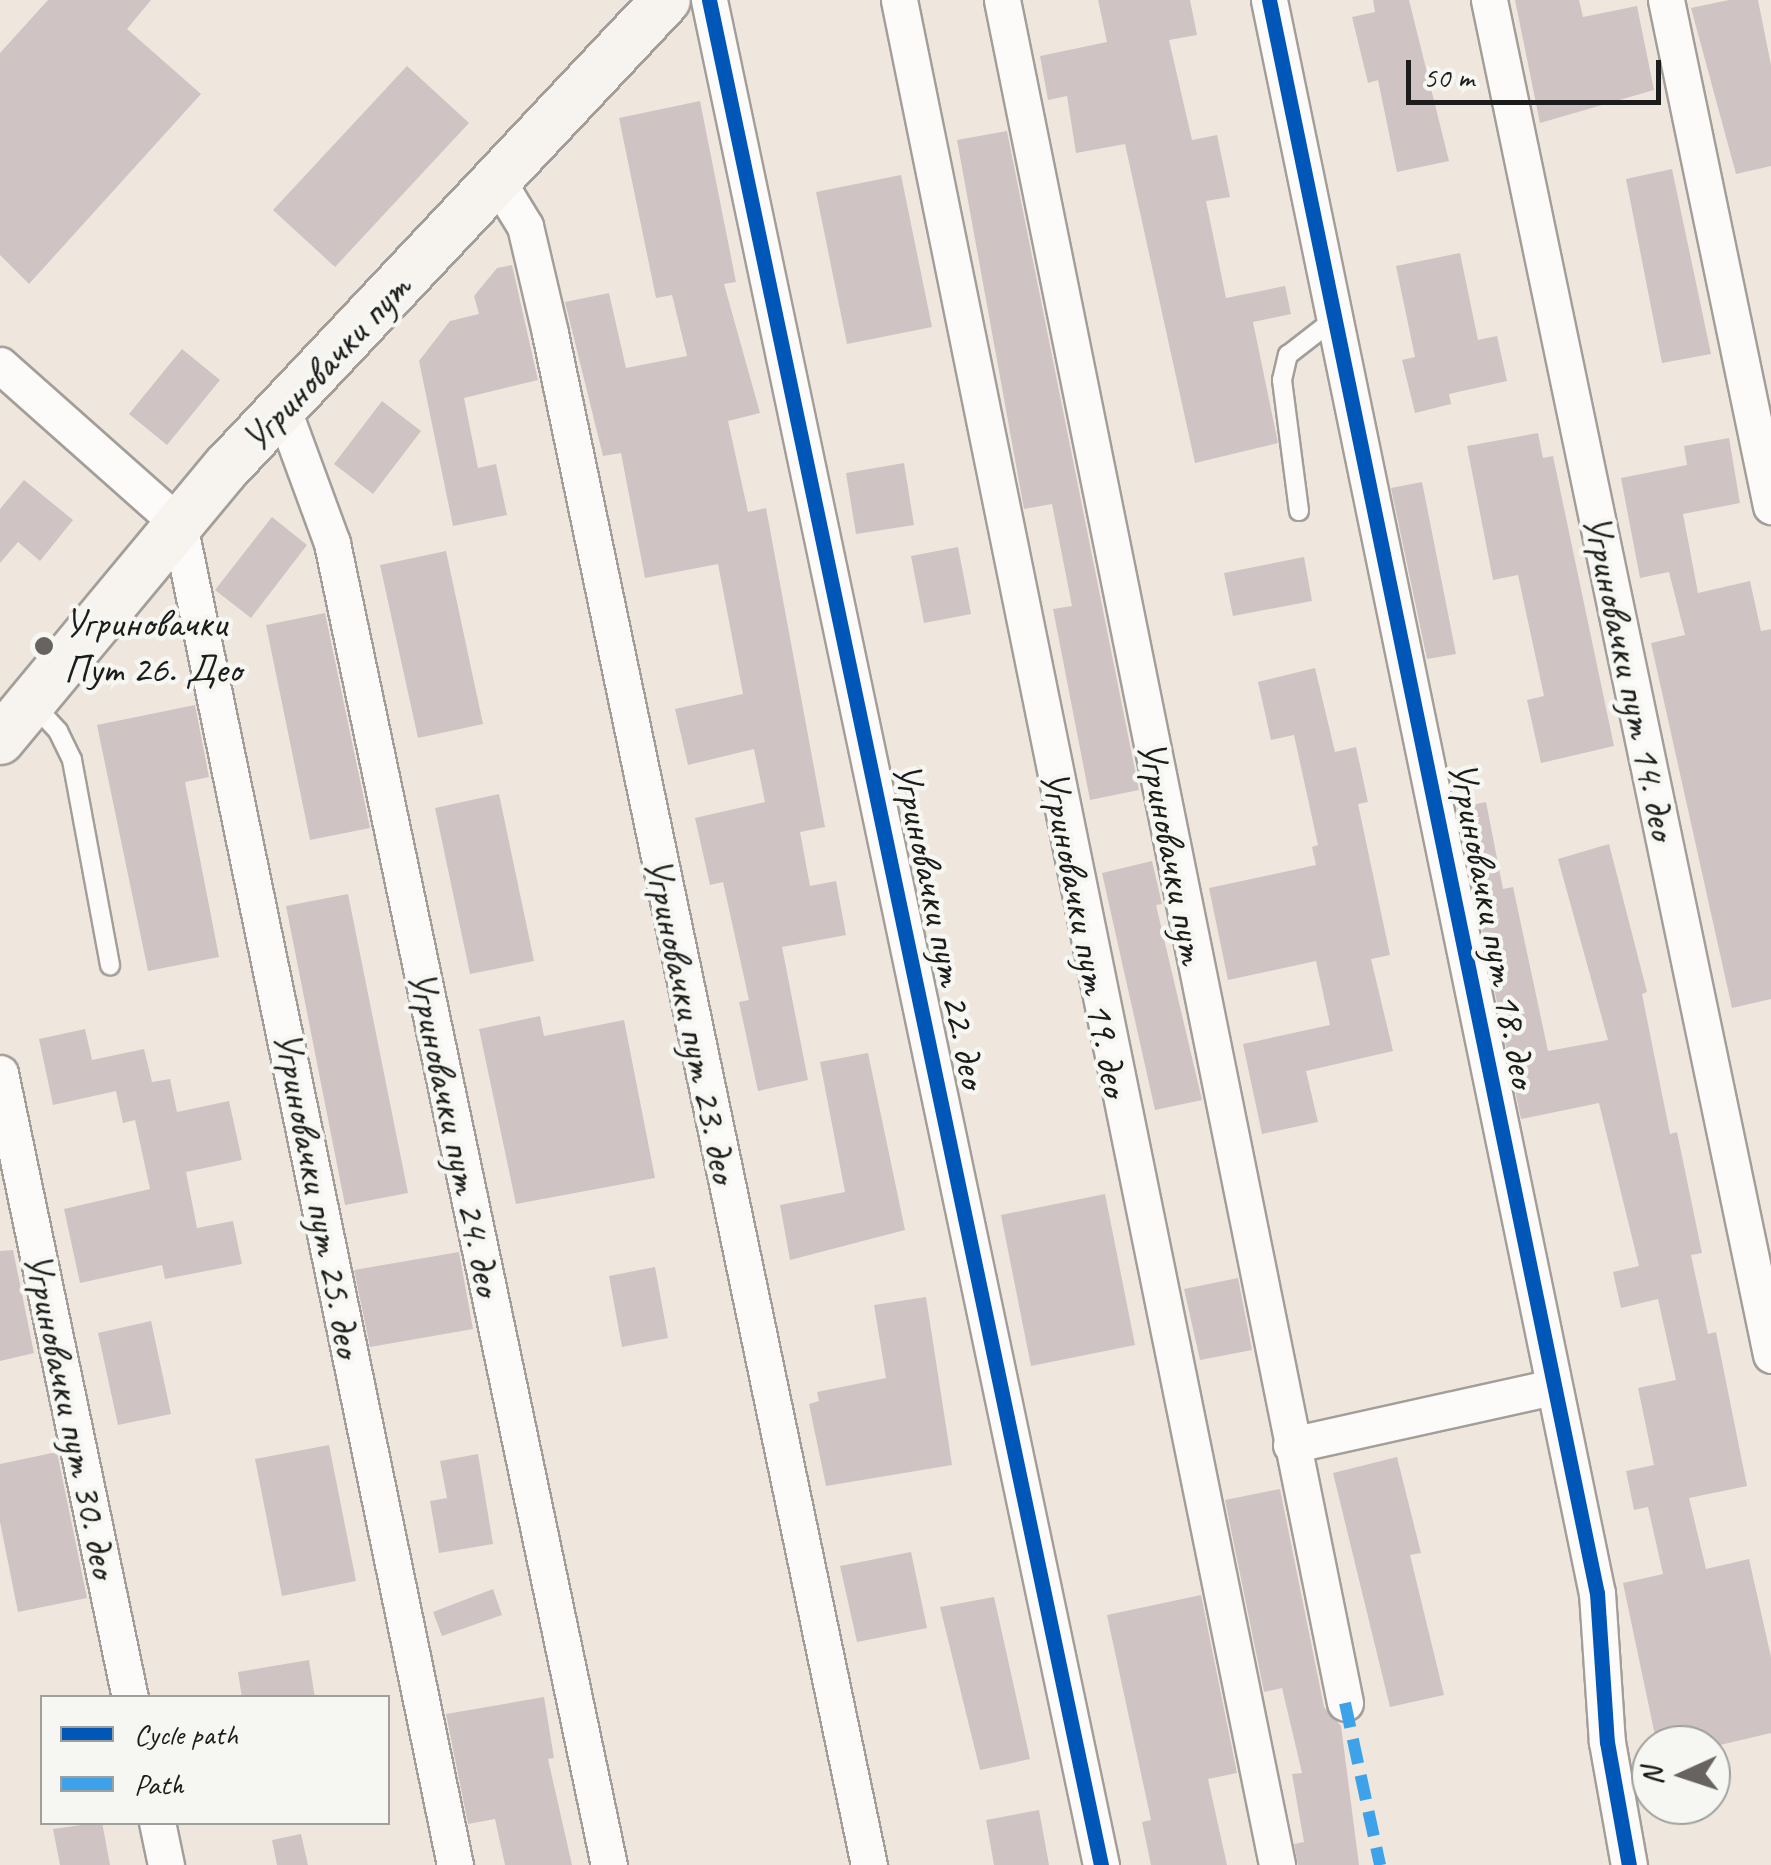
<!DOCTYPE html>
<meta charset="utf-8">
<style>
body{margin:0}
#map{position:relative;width:1771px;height:1865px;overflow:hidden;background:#efe7de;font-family:Caveat,sans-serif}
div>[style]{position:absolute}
.building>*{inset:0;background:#cfc3c4}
.roads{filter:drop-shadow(2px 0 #a39e99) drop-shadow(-2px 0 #a39e99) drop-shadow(0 2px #a39e99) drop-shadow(0 -2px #a39e99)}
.lane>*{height:18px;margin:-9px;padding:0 9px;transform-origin:9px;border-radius:9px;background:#fdfbfa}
.street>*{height:35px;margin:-17.5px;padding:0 17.5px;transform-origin:17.5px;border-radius:17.5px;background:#fdfbfa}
.secondary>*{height:48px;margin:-24px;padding:0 24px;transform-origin:24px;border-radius:24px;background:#f7f3ef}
.quiet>*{height:12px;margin-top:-6px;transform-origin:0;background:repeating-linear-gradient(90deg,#3da2ea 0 25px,transparent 0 37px)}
.cycleway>*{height:15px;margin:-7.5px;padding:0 7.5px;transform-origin:7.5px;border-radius:7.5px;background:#0057b8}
.dots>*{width:28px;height:28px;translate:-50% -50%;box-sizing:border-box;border:5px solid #f6f6f2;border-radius:50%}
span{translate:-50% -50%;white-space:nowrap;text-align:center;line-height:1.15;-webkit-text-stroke:9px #f6f6f2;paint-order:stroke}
.street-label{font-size:40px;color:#1c1c1c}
.poi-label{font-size:40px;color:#1c1c1c}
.left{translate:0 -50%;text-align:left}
.legend{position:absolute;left:40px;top:1695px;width:350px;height:130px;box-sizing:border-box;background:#f6f6f2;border:2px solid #9f9f9c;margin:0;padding:12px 18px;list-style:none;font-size:30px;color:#1c1c1c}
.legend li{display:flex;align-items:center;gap:20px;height:50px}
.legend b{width:50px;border:2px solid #9f9f9c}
.north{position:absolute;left:1631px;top:1725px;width:100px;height:100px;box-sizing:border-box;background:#f6f6f2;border:2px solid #9f9f9c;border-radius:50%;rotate:267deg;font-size:28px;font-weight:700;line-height:40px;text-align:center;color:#1c1c1c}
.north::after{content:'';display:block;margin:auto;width:35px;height:45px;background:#666360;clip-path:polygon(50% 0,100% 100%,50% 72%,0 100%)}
.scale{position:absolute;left:1406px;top:60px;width:255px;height:45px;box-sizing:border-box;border:5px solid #1c1c1c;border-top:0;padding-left:12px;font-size:30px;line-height:35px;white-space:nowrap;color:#1c1c1c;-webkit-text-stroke:8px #f6f6f2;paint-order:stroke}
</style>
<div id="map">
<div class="building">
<i style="clip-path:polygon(48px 0,151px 0,127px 29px,201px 94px,29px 284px,0 255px,0 53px)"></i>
<i style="clip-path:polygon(1098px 0,1190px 0,1197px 35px,1169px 40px,1192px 140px,1217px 135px,1230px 197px,1206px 201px,1226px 298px,1285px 286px,1291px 314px,1253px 322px,1278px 443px,1195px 463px,1125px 144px,1076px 153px,1067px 96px,1048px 100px,1040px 56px,1107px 42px)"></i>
<i style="clip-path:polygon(1373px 0,1409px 0,1449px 161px,1397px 172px,1378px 80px,1368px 83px,1352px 17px,1375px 12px)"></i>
<i style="clip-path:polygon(1515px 0,1579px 0,1583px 17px,1637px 6px,1654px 90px,1540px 123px)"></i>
<i style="clip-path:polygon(1729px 0,1758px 0,1771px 65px,1771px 166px,1736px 174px,1691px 8px)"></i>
<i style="clip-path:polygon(407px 66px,469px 123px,335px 267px,273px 210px)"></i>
<i style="clip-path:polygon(700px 101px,736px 282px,724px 284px,760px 413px,728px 421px,748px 512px,766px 508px,825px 827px,800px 832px,810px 886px,836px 881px,846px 935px,782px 947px,808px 1080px,758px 1091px,739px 1002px,749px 1000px,723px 882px,710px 885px,695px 818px,765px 802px,754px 749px,688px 765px,675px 709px,743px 694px,718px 564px,645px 578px,621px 453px,603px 456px,565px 302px,609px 293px,626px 368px,687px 356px,672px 295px,656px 298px,619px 118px)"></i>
<i style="clip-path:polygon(1007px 131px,1139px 790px,1090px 800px,1053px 609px,1072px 606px,1052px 504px,1024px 509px,957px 140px)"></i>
<i style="clip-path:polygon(1672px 169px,1711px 354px,1662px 363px,1626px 179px)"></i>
<i style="clip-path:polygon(901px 175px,932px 327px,847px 344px,816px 192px)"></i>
<i style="clip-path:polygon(1460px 253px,1478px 340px,1497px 336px,1507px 381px,1449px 394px,1451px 404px,1415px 413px,1402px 360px,1415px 357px,1396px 266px)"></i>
<i style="clip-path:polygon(512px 265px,538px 380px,464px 398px,478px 468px,496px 464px,507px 515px,453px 526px,419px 361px,450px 321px,479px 314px,474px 296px,497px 268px)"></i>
<i style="clip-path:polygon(182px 349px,220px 380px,167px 445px,129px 414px)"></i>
<i style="clip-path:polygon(382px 401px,421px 431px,373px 494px,334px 464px)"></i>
<i style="clip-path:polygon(1538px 433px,1543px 458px,1553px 456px,1614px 746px,1541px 763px,1527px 700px,1544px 696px,1518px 575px,1493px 580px,1467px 446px)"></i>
<i style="clip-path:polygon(1729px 438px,1740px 503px,1683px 514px,1698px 593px,1750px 581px,1761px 631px,1771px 629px,1771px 999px,1732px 1008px,1651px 643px,1685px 635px,1669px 572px,1640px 578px,1621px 478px,1687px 465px,1684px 446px)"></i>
<i style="clip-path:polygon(904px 463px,914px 525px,856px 534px,846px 473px)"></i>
<i style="clip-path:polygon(24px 480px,73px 520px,40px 561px,18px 542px,0 563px,0 509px)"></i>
<i style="clip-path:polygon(1422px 482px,1456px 654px,1427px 659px,1391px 488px)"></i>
<i style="clip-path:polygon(272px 517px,307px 545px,251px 618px,215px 590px)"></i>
<i style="clip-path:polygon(958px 547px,971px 614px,924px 623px,911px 556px)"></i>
<i style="clip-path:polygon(446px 551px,483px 724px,418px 738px,380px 565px)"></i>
<i style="clip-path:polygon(1304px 557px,1312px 601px,1233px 616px,1224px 573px)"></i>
<i style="clip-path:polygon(325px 613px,370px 828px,310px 840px,266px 625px)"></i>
<i style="clip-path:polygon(1315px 668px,1335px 752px,1356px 747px,1368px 802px,1358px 804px,1390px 955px,1371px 959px,1393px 1051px,1306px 1071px,1318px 1122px,1262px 1134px,1243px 1044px,1330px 1025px,1316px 961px,1228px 980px,1209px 888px,1316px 865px,1312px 847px,1318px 845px,1294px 735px,1271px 740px,1258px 682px)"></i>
<i style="clip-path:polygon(195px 705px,209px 777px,185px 782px,219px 957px,148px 971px,97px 725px)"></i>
<i style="clip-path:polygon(499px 794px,534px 961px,470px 974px,435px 808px)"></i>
<i style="clip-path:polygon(1486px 802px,1503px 889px,1513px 887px,1548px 1051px,1608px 1040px,1558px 859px,1609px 844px,1647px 992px,1642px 994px,1670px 1134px,1677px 1132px,1702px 1253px,1691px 1255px,1708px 1334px,1716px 1332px,1747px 1486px,1689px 1498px,1706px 1569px,1749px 1559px,1771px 1657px,1771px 1733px,1720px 1745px,1657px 1745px,1623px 1583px,1663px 1574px,1648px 1507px,1634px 1510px,1626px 1471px,1654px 1465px,1638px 1388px,1676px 1380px,1658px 1299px,1621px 1308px,1613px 1272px,1639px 1266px,1599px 1103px,1521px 1119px,1457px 808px)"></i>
<i style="clip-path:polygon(1152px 861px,1162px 904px,1156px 905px,1202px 1100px,1155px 1110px,1102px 873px)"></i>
<i style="clip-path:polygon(348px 894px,408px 1193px,345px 1205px,286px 906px)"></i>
<i style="clip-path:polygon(540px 1016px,544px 1036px,624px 1020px,655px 1178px,516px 1204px,479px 1029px)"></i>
<i style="clip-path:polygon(85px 1029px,92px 1060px,144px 1049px,152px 1082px,170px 1079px,177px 1112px,229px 1101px,242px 1160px,186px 1172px,197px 1228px,233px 1221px,242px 1264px,165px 1279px,162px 1265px,80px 1283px,64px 1209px,150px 1189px,135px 1120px,123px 1123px,116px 1091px,53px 1105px,39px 1039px)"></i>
<i style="clip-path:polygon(868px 1053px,905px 1230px,790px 1260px,780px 1205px,845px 1192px,820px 1062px)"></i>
<i style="clip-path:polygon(1105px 1194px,1135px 1345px,1031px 1366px,1001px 1215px)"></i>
<i style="clip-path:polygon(13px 1250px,34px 1353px,0 1361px,0 1251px)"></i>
<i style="clip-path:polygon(459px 1252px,473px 1329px,370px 1347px,354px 1270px)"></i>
<i style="clip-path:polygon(655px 1267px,668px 1338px,622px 1347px,609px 1276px)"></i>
<i style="clip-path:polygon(1238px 1278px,1252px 1350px,1200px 1360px,1184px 1289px)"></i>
<i style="clip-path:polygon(926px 1297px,952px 1465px,826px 1486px,809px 1404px,819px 1401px,817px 1392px,886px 1378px,874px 1305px)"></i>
<i style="clip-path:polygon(151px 1321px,171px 1414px,118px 1425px,98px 1333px)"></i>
<i style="clip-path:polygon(329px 1445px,356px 1581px,282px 1596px,255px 1459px)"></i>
<i style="clip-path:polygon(57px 1452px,87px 1598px,18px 1612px,0 1522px,0 1464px)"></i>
<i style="clip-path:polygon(478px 1454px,493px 1544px,439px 1553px,430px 1501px,447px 1498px,440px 1461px)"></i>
<i style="clip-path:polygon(1397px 1457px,1421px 1553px,1410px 1555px,1444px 1695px,1390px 1707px,1333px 1473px)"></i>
<i style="clip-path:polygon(1280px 1489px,1324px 1707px,1341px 1726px,1359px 1865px,1298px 1865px,1294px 1844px,1304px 1842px,1292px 1774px,1302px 1773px,1282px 1688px,1264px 1692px,1225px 1500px)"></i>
<i style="clip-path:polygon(911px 1552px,927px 1628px,857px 1642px,840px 1566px)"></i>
<i style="clip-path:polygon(493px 1589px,502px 1615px,442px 1636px,433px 1612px)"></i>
<i style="clip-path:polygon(1201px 1595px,1237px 1773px,1208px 1779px,1227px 1865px,1151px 1865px,1142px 1822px,1151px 1820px,1107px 1615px)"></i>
<i style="clip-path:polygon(994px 1597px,1030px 1759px,980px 1770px,940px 1607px)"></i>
<i style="clip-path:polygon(309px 1660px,315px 1698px,242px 1698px,238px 1672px)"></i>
<i style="clip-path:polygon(544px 1697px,554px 1758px,548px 1759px,572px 1865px,505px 1865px,495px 1819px,468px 1824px,446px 1714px)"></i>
<i style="clip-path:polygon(1039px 1810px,1049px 1865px,994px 1865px,986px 1820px)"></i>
<i style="clip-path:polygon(102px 1822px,110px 1865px,60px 1865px,53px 1829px)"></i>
<i style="clip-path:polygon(301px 1834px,308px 1865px,277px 1865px,272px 1840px)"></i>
</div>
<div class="roads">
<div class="lane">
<i style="left:1299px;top:511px;width:132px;rotate:-97.4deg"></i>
<i style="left:1282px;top:380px;width:26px;rotate:-77deg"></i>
<i style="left:1288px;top:355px;width:62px;rotate:-37.8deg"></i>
<i style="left:33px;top:704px;width:37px;rotate:47deg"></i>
<i style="left:58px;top:731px;width:32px;rotate:64deg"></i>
<i style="left:72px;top:760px;width:209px;rotate:79.5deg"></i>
</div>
<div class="street">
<i style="left:709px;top:0;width:1906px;rotate:78.13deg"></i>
<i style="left:899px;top:0;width:1903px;rotate:78.54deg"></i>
<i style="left:1002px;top:0;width:1737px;rotate:78.61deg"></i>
<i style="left:1269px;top:0;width:1626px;rotate:78.37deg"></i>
<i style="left:1597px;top:1593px;width:149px;rotate:86.2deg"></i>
<i style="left:1607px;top:1742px;width:125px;rotate:79.9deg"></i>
<i style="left:1489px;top:0;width:1384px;rotate:78.24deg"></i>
<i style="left:1666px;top:0;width:517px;rotate:78.28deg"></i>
<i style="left:498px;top:182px;width:52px;rotate:58.5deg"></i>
<i style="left:525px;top:226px;width:110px;rotate:76.8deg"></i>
<i style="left:550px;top:333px;width:1565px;rotate:78.24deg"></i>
<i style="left:0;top:365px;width:239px;rotate:41.6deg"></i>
<i style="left:179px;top:524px;width:1369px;rotate:78.37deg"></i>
<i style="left:282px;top:407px;width:145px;rotate:69.8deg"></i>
<i style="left:332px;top:543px;width:1351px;rotate:78.17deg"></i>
<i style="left:0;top:1073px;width:638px;rotate:78.25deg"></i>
<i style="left:1291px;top:1445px;width:268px;rotate:-12.5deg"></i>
<i style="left:157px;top:1822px;width:44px;rotate:78.2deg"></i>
</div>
<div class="secondary">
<i style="left:0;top:740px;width:354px;rotate:-50.3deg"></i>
<i style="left:226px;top:468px;width:642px;rotate:-46.77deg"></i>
</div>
</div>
<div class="quiet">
<i style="left:1345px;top:1703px;width:166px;rotate:77.8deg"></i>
</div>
<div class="cycleway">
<i style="left:709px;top:0;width:1906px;rotate:78.13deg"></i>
<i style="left:1269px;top:0;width:1626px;rotate:78.37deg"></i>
<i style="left:1597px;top:1593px;width:149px;rotate:86.2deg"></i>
<i style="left:1607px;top:1742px;width:125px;rotate:79.9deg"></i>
</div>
<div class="dots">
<i style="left:44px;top:646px;background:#666360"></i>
</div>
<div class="street-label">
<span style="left:326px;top:363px;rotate:-47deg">Угриновачки пут</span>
<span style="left:1630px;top:677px;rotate:78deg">Угриновачки пут 14. део</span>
<span style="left:1172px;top:852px;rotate:79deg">Угриновачки пут</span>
<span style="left:1493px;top:924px;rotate:79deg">Угриновачки пут 18. део</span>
<span style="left:940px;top:925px;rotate:78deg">Угриновачки пут 22. део</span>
<span style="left:1085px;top:933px;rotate:79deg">Угриновачки пут 19. део</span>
<span style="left:691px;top:1020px;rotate:78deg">Угриновачки пут 23. део</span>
<span style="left:455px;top:1133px;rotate:78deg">Угриновачки пут 24. део</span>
<span style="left:318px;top:1194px;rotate:79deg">Угриновачки пут 25. део</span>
<span style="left:71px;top:1415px;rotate:78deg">Угриновачки пут 30. део</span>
</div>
<div class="poi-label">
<span class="left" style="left:64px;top:646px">Угриновачки<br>Пут 26. Део</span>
</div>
<ul class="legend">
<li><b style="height:12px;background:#0057b8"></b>Cycle path</li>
<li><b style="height:12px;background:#3da2ea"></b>Path</li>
</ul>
<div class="north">N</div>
<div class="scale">50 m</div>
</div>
